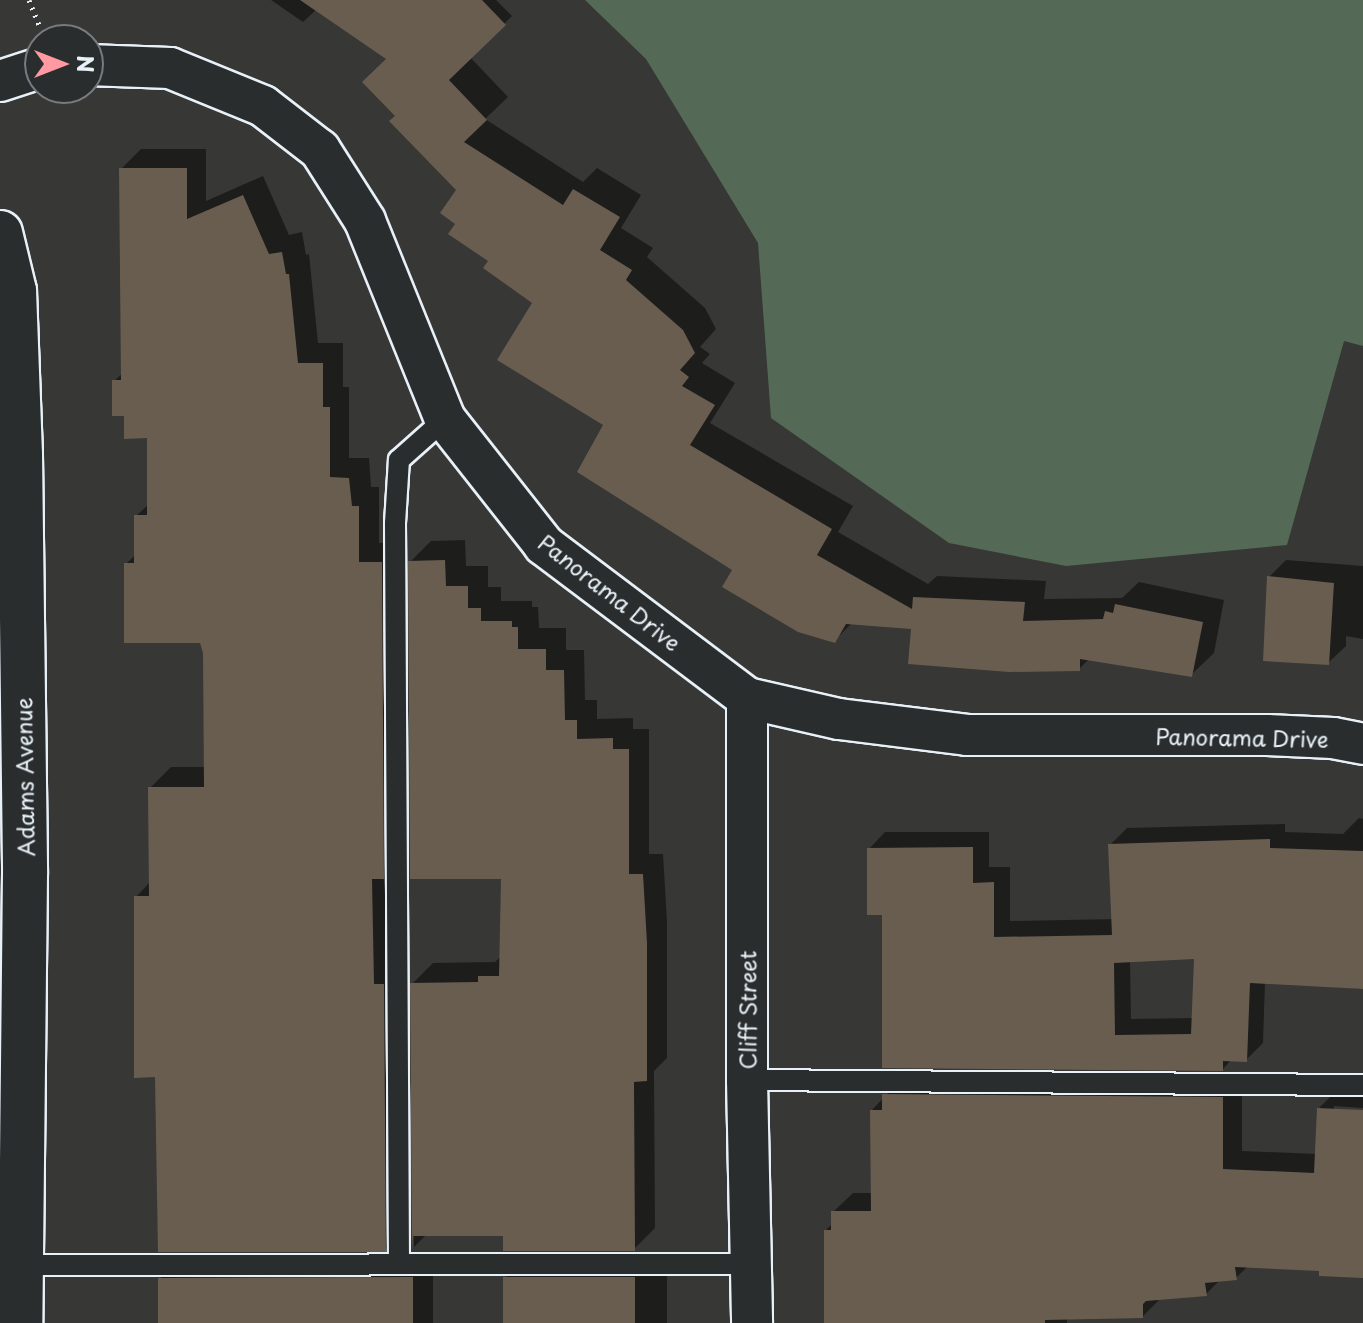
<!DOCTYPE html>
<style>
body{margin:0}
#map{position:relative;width:1363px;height:1323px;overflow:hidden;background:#373735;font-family:"Playpen Sans",sans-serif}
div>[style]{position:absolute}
.green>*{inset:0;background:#546a56}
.shadow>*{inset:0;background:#0007}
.building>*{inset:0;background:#695d50}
.path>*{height:5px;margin-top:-2.5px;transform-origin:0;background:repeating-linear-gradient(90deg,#e8f1f8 0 2px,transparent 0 8px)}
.roads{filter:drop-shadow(2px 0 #e8f1f8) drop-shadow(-2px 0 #e8f1f8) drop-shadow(0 2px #e8f1f8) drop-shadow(0 -2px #e8f1f8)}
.service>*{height:20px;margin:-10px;padding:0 10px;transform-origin:10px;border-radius:10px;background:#2a2d2e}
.minor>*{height:40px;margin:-20px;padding:0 20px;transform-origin:20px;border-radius:20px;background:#2a2d2e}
.secondary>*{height:44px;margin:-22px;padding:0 22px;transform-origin:22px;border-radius:22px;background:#2a2d2e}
span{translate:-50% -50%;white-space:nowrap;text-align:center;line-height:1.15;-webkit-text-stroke:8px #2a2d2e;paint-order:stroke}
.street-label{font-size:22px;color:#e8f1f8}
.north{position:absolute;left:24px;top:24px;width:80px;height:80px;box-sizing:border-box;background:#2a2d2e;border:2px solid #767b7f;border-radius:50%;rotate:90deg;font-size:22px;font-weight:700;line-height:32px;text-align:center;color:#e8f1f8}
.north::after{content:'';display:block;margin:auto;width:28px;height:36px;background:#ff9aa2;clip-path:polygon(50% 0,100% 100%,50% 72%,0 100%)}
</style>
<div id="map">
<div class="green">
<i style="clip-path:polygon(585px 0,1363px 0,1363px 346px,1344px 341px,1287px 545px,1066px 566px,949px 543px,771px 418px,758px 243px,646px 59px)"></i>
</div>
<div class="shadow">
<i style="clip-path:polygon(271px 0,496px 0,512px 16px,470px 57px,508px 97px,485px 119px,583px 182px,597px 168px,641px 195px,621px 228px,653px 248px,647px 257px,705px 308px,716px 329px,700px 347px,710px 354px,702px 363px,735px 383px,710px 423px,853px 506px,838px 532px,928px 584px,937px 576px,1046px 581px,1044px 599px,1122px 598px,1139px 582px,1224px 600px,1214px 653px,1191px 675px,1090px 658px,1079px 669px,913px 627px,852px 623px,835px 640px,734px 569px,606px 424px,535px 302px,458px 223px,458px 190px,398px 116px,389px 58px,317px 9px,303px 22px)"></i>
<i style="clip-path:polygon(141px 149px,206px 149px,206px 201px,263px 176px,289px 235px,302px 232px,306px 255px,309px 254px,318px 343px,343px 343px,343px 387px,349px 387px,349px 458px,369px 458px,371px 487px,379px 487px,379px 543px,402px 542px,406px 1229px,385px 1250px,157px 1075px,136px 897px,151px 881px,150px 788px,171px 767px,206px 767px,205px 652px,202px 641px,126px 564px,136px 554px,136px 516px,149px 504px,149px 436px,126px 414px,114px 381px,123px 373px,121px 169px)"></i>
<i style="clip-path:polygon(465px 540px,466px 566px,488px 566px,488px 587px,501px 587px,501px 601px,532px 601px,532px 607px,538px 607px,539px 628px,566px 628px,566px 650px,584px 650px,585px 700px,597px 700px,597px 719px,633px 718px,633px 729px,649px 729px,649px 854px,663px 854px,667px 921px,667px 1058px,654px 1071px,655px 1228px,634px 1249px,505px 1234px,427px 1234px,414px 1247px,412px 984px,433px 963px,495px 962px,501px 956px,503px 877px,410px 562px,431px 541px)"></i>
<i style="clip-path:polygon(1286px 560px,1363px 566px,1363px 639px,1346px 636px,1346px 646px,1328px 663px,1269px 577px)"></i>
<i style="clip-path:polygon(evenodd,1359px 818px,1363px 819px,1363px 989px,1265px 982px,1263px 1043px,1246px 1060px,1232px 1059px,1223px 1069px,884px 1066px,884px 913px,869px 849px,885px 832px,989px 832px,989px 867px,1010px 867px,1010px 921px,1114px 919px,1110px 845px,1127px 828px,1285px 824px,1285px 832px,1343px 834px,1359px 818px,1196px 957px,1193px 1018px,1131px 1019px,1130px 960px,1196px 957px)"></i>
<i style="clip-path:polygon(904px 1076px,1242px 1078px,1242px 1151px,1317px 1154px,1319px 1108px,1338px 1089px,1363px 1090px,1363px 1108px,1334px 1106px,1334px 1110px,1363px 1112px,1363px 1276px,1321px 1269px,1248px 1266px,1236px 1278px,1221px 1279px,1206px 1294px,1161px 1298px,1143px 1316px,1067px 1318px,1067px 1323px,826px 1323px,826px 1230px,833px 1223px,833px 1212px,853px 1193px,873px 1193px,872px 1110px)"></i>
<i style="clip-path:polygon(526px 1257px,667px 1270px,667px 1323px,505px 1323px,505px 1278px)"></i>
<i style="clip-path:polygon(181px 1258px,433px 1258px,433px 1323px,160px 1323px,160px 1279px)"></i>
</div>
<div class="building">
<i style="clip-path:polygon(300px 0,482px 0,506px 25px,449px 80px,487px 120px,464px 142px,563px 205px,573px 189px,620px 217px,600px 250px,632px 270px,626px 280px,683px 330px,695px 353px,680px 370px,689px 377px,682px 386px,715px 405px,690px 445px,832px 529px,817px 555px,912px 609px,913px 597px,1025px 602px,1023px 621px,1103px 619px,1105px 611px,1113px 613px,1115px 604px,1203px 622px,1192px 677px,1080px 659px,1080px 671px,1009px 672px,908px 664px,911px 629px,846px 624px,835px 643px,798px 632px,722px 587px,732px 570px,577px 472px,603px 425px,497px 360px,532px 303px,483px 268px,488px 261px,448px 234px,455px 224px,440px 213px,456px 190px,389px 121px,395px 116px,362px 82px,386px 59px)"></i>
<i style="clip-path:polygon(119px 168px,187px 168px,187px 219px,243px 195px,269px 254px,282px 252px,286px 274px,289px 274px,298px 363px,323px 363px,323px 407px,330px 407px,330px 477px,349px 478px,352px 506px,359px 506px,359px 562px,382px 562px,384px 879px,372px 879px,374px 984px,384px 984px,386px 1252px,158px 1252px,155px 1077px,134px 1078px,134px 896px,149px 896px,148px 787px,204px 787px,203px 653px,200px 643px,124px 643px,124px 563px,134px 563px,134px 515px,147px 515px,147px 438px,124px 439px,124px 416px,112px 416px,112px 380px,121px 380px)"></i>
<i style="clip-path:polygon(445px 560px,446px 586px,468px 586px,468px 608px,481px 608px,481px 621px,512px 621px,512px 627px,518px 627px,518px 649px,546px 649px,546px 670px,564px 670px,565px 720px,577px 720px,577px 739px,613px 738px,613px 749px,629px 749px,629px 874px,643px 874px,647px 943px,647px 1081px,634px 1082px,635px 1251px,503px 1251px,503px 1236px,413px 1236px,412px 1251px,410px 983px,478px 982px,478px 976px,499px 976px,501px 879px,410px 879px,408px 561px)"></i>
<i style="clip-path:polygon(1267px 576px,1334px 583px,1329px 665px,1263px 661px)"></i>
<i style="clip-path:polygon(evenodd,1270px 839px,1270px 848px,1363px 851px,1363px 989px,1250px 983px,1247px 1062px,1223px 1061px,1223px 1071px,882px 1068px,882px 915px,867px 915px,867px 848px,973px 847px,973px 883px,994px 882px,994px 937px,1112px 935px,1108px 844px,1270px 839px,1194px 959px,1191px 1034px,1115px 1035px,1114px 963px,1194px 959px)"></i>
<i style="clip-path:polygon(882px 1094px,1223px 1097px,1223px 1169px,1314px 1173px,1317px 1108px,1363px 1110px,1363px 1278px,1319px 1276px,1319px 1271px,1235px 1267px,1237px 1280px,1205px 1283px,1207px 1296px,1146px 1301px,1143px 1304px,1143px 1318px,1045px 1320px,1045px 1323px,824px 1323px,824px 1230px,831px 1230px,831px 1211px,871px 1211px,870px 1110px,882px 1110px)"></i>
<i style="clip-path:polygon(413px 1277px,413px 1323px,158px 1323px,158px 1278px)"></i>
<i style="clip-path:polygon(503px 1277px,635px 1277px,635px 1323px,503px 1323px)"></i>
</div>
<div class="path">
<i style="left:29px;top:0;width:27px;rotate:68deg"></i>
</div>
<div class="roads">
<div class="service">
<i style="left:747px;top:1080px;width:616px;rotate:0.47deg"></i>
<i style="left:399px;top:1263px;width:740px;rotate:-90.31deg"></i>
<i style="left:395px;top:523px;width:63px;rotate:-86.4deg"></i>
<i style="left:399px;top:460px;width:62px;rotate:-41.7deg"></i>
<i style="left:16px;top:1265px;width:735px;rotate:-0.08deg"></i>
</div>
<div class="minor">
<i style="left:88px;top:65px;width:82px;rotate:2.1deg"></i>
<i style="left:170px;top:68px;width:100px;rotate:22.2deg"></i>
<i style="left:263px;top:106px;width:72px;rotate:37.7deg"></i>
<i style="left:320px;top:150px;width:84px;rotate:57.6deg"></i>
<i style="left:365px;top:221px;width:214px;rotate:68deg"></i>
<i style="left:445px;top:419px;width:160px;rotate:51.8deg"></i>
<i style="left:544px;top:545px;width:254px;rotate:37deg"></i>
<i style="left:747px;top:698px;width:94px;rotate:12.9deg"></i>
<i style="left:839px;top:719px;width:129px;rotate:7.1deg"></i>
<i style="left:967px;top:735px;width:300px"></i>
<i style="left:1267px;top:735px;width:66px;rotate:2.6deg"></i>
<i style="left:1333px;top:738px;width:31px;rotate:11deg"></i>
<i style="left:0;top:81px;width:42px;rotate:-18deg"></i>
<i style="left:747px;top:698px;width:382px;rotate:90deg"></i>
<i style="left:747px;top:1080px;width:243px;rotate:88.8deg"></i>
</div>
<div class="secondary">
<i style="left:0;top:233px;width:60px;rotate:76.4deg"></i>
<i style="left:14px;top:291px;width:164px;rotate:87.9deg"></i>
<i style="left:20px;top:455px;width:419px;rotate:89.3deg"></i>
<i style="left:25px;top:874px;width:449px;rotate:90.6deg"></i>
</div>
</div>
<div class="street-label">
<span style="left:610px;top:592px;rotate:38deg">Panorama Drive</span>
<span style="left:1242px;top:737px;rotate:1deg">Panorama Drive</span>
<span style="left:24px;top:777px;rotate:-91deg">Adams Avenue</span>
<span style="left:747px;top:1010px;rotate:-90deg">Cliff Street</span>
</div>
<div class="north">N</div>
</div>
